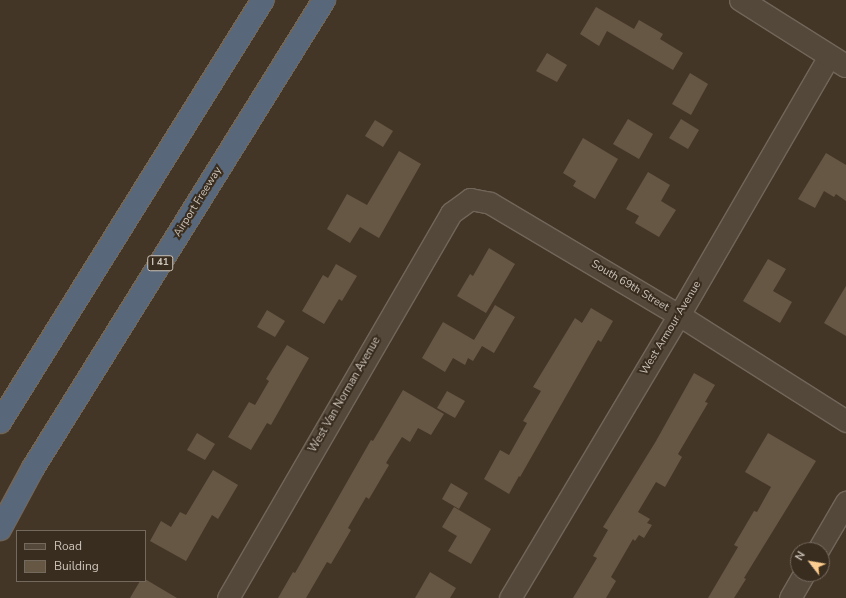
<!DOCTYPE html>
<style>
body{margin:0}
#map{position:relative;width:846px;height:598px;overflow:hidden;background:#443626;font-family:"Nunito Sans",sans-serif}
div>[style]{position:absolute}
.building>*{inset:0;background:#665745}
.roads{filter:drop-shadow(1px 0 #71665a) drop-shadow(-1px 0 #71665a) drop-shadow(0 1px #71665a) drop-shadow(0 -1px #71665a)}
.minor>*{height:21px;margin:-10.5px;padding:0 10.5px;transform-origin:10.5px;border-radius:10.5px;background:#54483b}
.tertiary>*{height:22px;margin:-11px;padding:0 11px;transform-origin:11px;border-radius:11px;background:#54483b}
.motorway>*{height:22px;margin:-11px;padding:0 11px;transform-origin:11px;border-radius:11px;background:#58677a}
span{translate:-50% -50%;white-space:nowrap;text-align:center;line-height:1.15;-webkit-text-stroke:4px #392d20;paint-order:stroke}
.shield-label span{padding:1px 3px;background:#392d20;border:1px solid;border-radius:3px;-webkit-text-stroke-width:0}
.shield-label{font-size:10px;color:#cdc4b9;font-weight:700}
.street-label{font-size:11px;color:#cdc4b9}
.legend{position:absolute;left:16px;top:530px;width:130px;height:52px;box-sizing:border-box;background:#392d20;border:1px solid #74695d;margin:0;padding:5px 7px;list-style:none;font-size:12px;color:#cdc4b9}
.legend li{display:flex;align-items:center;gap:8px;height:20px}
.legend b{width:20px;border:1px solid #74695d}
.north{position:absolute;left:790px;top:542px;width:40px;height:40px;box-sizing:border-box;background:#392d20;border:1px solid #74695d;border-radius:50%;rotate:301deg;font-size:11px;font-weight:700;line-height:16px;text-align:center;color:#cdc4b9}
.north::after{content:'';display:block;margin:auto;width:14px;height:18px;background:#fbcd90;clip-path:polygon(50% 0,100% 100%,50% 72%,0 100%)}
</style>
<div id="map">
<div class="building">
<i style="clip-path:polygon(596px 7px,634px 29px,639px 20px,663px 34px,660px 39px,683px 53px,673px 70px,607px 31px,599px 46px,580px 34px)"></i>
<i style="clip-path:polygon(547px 53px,567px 65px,557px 82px,536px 71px)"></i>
<i style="clip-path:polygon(690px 73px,708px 84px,691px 115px,672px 104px)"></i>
<i style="clip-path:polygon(628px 119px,653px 134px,639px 159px,613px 144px)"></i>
<i style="clip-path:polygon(681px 119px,699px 130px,688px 149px,669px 138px)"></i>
<i style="clip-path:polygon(375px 120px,393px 131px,383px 147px,365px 136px)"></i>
<i style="clip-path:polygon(583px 138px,618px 159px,595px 199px,573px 186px,576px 181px,563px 173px)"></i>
<i style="clip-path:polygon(399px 151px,421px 164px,379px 238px,360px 227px,350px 243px,327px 229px,347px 194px,367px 205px)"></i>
<i style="clip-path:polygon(826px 153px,846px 165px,846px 201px,836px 194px,834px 197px,824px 191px,815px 208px,798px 199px)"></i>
<i style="clip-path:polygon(648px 172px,670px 185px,661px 201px,676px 210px,659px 237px,635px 223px,639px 216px,626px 209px)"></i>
<i style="clip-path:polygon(489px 248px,515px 264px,486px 313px,457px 296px,470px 274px,473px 276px)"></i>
<i style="clip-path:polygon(768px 259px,786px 269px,773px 291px,792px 302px,780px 323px,743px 301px)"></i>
<i style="clip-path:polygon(336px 264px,357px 276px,342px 301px,339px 299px,324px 324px,302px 311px,323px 275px,328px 278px)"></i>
<i style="clip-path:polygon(846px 286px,846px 336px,824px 323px)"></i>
<i style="clip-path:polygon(495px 305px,515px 317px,494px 353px,482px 346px,473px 361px,468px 358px,465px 365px,453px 358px,445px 372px,422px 358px,443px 322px,474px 340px)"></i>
<i style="clip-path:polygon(591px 308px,613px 321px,601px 342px,598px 340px,520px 477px,519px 476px,509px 494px,484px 479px,500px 450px,509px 455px,527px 423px,523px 421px,541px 391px,533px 387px,575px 318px,582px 323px)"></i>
<i style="clip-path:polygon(267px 310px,285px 321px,275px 337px,257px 327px)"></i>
<i style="clip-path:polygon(287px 345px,309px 358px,271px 425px,267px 423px,251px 450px,228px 437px,249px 402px,255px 405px,269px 381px,266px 379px)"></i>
<i style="clip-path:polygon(694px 373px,715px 385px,705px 402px,708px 403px,678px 454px,682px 457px,665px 487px,656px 482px,638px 512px,650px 519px,647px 523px,652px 525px,644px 538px,639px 535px,635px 541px,633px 539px,611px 577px,616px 581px,606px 598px,573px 598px,597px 558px,593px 556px,608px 530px,603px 527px,656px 441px)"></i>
<i style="clip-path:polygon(403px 390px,444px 414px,431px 435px,418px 428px,410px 442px,402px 437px,386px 463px,389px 465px,369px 499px,366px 497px,348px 528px,351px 530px,331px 564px,327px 562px,306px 598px,278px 598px,293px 572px,295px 573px,371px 440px,373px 441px)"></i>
<i style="clip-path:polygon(447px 391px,465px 401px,455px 418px,437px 408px)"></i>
<i style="clip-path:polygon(197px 433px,215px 444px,205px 460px,187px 450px)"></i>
<i style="clip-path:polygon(768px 433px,816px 461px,744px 578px,746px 579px,734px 598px,708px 598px,738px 547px,734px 545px,754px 511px,757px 512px,771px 487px,745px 472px)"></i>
<i style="clip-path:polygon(213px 470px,238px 485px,218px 519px,212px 515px,186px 561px,150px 541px,161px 521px,171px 527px,180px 512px,186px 515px)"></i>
<i style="clip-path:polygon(451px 483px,468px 493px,459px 509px,442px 499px)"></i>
<i style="clip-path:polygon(454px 507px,491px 529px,471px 564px,448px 551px,457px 536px,442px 527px)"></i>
<i style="clip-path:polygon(430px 572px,456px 588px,450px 598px,415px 598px)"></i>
<i style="clip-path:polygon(145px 579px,177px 598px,130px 598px,140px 581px,145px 581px)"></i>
</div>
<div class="roads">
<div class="minor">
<i style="left:818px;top:550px;width:56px;rotate:-59.7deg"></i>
<i style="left:228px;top:598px;width:445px;rotate:-59.9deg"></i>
<i style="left:451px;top:213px;width:24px;rotate:-36deg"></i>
<i style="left:470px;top:199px;width:20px;rotate:11deg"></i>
<i style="left:490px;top:203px;width:220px;rotate:30.7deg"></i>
<i style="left:679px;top:315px;width:198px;rotate:32.4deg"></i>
<i style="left:510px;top:598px;width:330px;rotate:-59.2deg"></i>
<i style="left:679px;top:315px;width:299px;rotate:-59.9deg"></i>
<i style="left:790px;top:598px;width:28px;rotate:-60deg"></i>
</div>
<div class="tertiary">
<i style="left:741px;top:0;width:124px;rotate:32.2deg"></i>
</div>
<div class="motorway">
<i style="left:0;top:422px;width:497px;rotate:-58.1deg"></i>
<i style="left:0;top:529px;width:69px;rotate:-61.6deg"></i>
<i style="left:33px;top:468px;width:551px;rotate:-58.13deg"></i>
</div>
</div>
<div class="shield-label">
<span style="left:160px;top:263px">I 41</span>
</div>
<div class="street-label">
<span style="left:198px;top:202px;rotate:-58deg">Airport Freeway</span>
<span style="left:630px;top:286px;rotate:31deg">South 69th Street</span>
<span style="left:671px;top:328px;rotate:-59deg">West Armour Avenue</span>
<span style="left:345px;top:395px;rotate:-60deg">West Van Norman Avenue</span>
</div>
<ul class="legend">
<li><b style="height:5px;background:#54483b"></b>Road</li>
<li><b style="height:11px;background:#665745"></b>Building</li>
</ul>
<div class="north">N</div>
</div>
